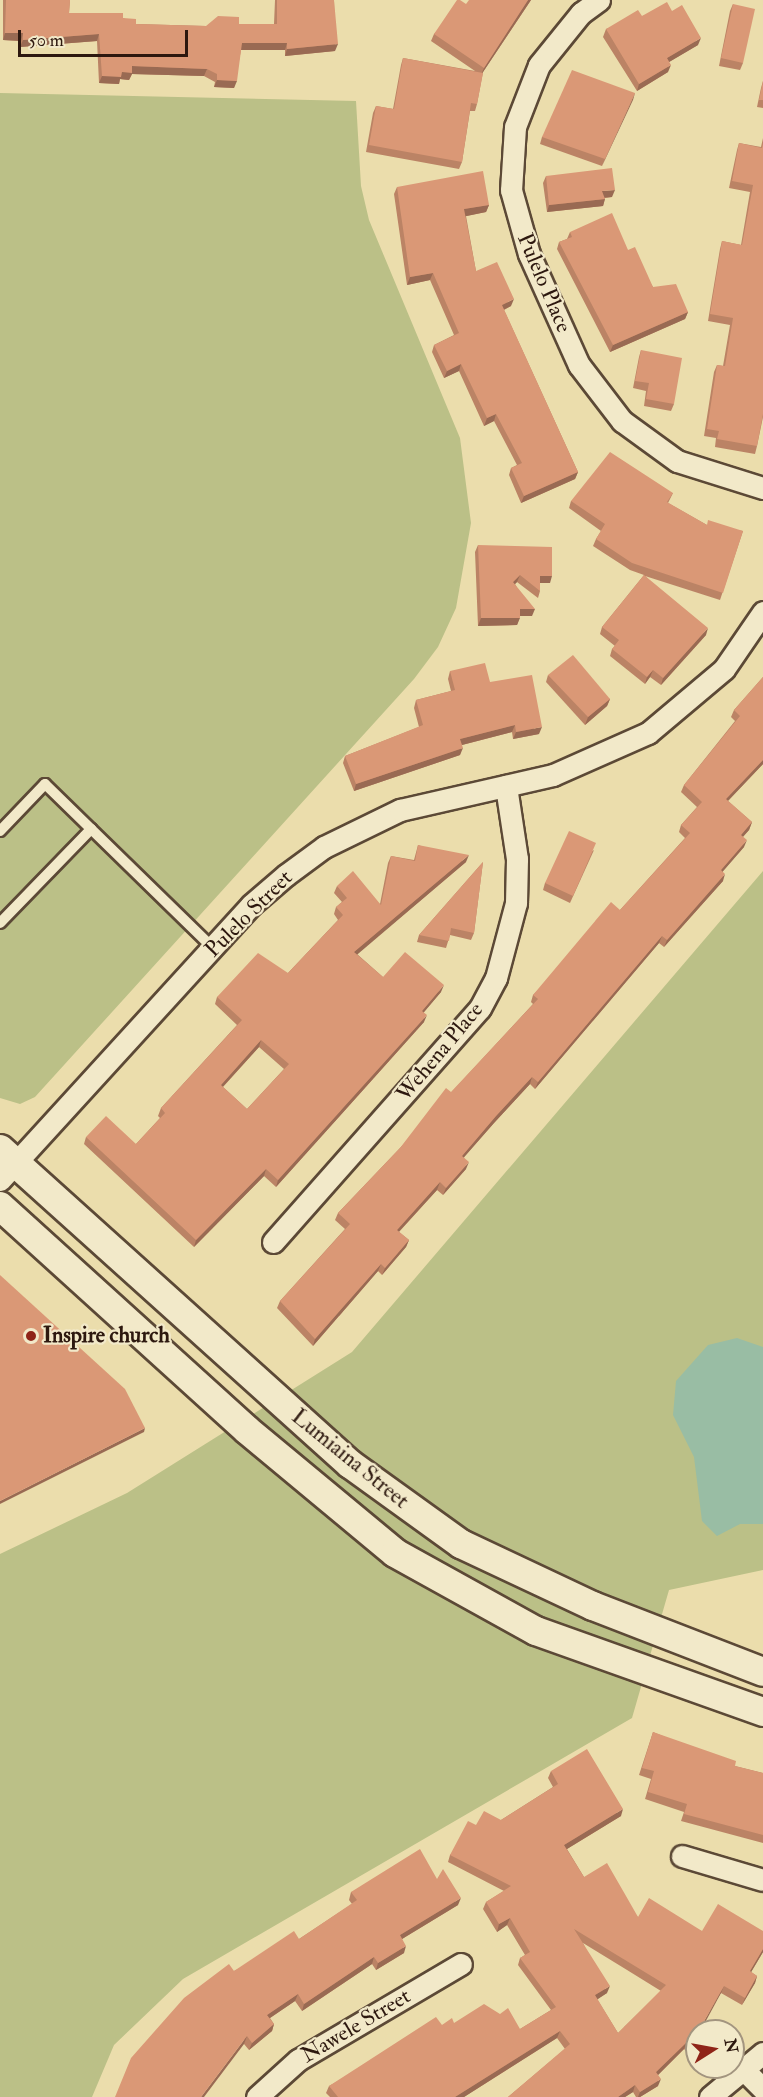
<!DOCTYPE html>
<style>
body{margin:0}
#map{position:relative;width:763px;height:2097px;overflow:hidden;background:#ebddac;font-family:"IM FELL Double Pica",serif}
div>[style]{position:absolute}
.green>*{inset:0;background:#bbc087}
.water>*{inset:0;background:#99bda4}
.roads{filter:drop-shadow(2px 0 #5c4936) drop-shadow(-2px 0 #5c4936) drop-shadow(0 2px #5c4936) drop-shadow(0 -2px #5c4936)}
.service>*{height:10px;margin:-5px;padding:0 5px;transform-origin:5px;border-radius:5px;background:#f2e9c9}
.minor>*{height:21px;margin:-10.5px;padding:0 10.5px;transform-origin:10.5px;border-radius:10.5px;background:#f2e9c9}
.secondary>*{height:28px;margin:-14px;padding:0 14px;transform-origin:14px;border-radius:14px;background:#f2e9c9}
.wall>*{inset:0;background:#bb8365}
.shaded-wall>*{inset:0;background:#996a53}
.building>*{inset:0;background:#da9876}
.dots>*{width:16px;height:16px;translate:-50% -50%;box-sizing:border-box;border:3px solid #f2e9c9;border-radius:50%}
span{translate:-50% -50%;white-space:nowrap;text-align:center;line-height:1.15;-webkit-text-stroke:4.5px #f2e9c9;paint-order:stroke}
.street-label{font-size:22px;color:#2d180f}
.poi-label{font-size:22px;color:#2d180f;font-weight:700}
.left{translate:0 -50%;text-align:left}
.north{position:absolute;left:685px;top:2019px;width:60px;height:60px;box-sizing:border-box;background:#f2e9c9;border:2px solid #a3957f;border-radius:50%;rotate:79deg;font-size:16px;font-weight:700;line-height:24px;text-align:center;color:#2d180f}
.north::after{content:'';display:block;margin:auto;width:21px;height:27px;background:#8f2418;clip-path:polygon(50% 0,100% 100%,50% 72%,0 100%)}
.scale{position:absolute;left:18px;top:30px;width:170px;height:27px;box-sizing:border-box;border:3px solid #2d180f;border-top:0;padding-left:8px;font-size:18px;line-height:21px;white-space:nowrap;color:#2d180f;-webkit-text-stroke:4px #f2e9c9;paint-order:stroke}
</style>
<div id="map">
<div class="green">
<i style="clip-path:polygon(0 93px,356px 101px,361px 186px,369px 220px,460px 438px,471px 523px,456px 608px,438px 647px,414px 679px,35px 1097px,20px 1104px,0 1098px)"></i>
<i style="clip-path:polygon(763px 871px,763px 1570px,669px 1590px,632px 1718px,183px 1979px,114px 2045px,92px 2097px,0 2097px,0 1554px,127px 1493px,352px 1352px)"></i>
</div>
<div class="water">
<i style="clip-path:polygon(737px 1338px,763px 1347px,763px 1524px,740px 1524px,717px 1536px,702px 1521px,694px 1457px,673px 1415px,676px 1381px,708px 1345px)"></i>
</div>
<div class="roads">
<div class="service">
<i style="left:0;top:831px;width:65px;rotate:-46.2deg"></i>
<i style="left:45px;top:784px;width:235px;rotate:44.3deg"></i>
<i style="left:0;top:923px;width:131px;rotate:-45.9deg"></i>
</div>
<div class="minor">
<i style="left:599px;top:0;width:22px;rotate:144deg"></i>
<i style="left:581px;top:13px;width:67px;rotate:128.9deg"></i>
<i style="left:539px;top:65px;width:66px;rotate:111.2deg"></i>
<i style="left:515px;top:127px;width:63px;rotate:93.6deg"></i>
<i style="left:511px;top:190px;width:66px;rotate:74.3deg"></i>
<i style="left:529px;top:254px;width:122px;rotate:65.8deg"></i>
<i style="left:579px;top:365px;width:71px;rotate:52.5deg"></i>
<i style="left:622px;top:421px;width:68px;rotate:36deg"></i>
<i style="left:677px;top:461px;width:90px;rotate:17.4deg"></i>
<i style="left:0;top:1180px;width:372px;rotate:-47.6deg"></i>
<i style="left:251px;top:905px;width:46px;rotate:-40.6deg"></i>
<i style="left:286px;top:875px;width:47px;rotate:-36.4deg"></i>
<i style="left:324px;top:847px;width:85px;rotate:-26deg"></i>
<i style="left:400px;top:810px;width:157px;rotate:-12.9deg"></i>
<i style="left:553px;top:775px;width:104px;rotate:-23.9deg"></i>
<i style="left:648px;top:733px;width:99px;rotate:-40.1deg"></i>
<i style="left:724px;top:669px;width:69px;rotate:-55.6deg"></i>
<i style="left:273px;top:1242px;width:312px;rotate:-48.5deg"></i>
<i style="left:480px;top:1008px;width:34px;rotate:-62deg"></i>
<i style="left:496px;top:978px;width:78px;rotate:-75.1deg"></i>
<i style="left:516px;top:903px;width:44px;rotate:-88.7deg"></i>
<i style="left:517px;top:859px;width:74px;rotate:-98.6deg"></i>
<i style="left:682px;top:1856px;width:84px;rotate:16.5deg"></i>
<i style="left:746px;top:2072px;width:24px;rotate:45deg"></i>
<i style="left:257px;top:2097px;width:55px;rotate:-42.1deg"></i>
<i style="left:298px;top:2060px;width:189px;rotate:-30.5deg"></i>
<i style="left:710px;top:2097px;width:69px;rotate:-39.7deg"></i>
</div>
<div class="secondary">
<i style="left:0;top:1149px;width:471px;rotate:42deg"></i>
<i style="left:350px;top:1464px;width:137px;rotate:35.8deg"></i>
<i style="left:461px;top:1544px;width:146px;rotate:25.2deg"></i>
<i style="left:593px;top:1606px;width:182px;rotate:21.2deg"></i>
<i style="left:0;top:1206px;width:333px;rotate:42.2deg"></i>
<i style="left:247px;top:1430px;width:192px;rotate:39.7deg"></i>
<i style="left:395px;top:1553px;width:161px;rotate:29deg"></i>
<i style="left:536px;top:1631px;width:241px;rotate:19.6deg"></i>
</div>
</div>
<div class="wall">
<i style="clip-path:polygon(3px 0,70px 0,69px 13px,123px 18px,136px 24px,206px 26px,239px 24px,274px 24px,275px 0,334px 0,335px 51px,285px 56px,285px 50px,241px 50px,234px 88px,214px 87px,215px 82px,204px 76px,132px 74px,129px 80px,120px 79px,119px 84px,99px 83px,97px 41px,20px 47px,21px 41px,3px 40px)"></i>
<i style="clip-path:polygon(531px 0,483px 72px,477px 104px,475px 111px,470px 111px,462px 162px,459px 169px,366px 152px,373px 113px,376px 106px,393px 109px,401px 65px,403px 58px,475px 71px,431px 41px,434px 34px,466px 4px)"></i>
<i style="clip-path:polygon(733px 4px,743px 63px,740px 70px,719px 66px,730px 11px)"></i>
<i style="clip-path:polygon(672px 11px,698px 45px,669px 62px,668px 72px,637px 91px,603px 37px,606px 29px,642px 16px)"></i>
<i style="clip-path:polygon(763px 81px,763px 108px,757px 107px,761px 88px)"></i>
<i style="clip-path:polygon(635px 93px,602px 166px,540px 144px,542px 137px)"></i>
<i style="clip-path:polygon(763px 138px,763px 417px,757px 446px,755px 454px,715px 447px,716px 438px,704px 436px,714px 372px,717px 365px,723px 366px,730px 325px,708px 321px,720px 249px,722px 241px,741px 245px,750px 192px,729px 188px,737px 150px,739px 143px,761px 147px)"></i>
<i style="clip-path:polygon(546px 176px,612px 197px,605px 198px,603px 206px,547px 212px,543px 183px)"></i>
<i style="clip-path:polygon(397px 187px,489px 205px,486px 212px,466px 216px,476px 271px,511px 306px,504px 310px,578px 472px,575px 479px,521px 503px,509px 475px,511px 468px,517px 465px,494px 421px,484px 426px,459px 371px,444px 378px,432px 352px,434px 345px,454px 335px,430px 280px,407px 285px,394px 194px)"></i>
<i style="clip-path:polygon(570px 232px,628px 250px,653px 287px,688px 312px,685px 319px,610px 352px,557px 249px,559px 242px,567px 239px)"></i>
<i style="clip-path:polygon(641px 350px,674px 404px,671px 411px,644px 406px,646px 391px,633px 388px,639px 357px)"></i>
<i style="clip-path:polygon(673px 493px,668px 503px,707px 525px,743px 531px,720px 600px,645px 576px,706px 635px,661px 685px,650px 677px,645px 684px,610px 656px,612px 649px,615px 646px,600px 634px,602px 627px,644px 575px,630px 570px,593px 546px,596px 539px,601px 531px,569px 508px,571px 501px)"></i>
<i style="clip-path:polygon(478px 545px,550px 583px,540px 583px,540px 591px,538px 598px,517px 582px,515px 584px,532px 616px,520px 616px,517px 625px,478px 626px,475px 552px)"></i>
<i style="clip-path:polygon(450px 671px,490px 682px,539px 734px,513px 739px,512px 732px,462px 745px,460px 755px,354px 791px,343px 763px,345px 756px,419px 727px,414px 708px,416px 700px,451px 691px,448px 679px)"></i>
<i style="clip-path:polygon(548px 675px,610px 699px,607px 706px,585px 725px,546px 682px)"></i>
<i style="clip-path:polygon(763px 677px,763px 764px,728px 801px,752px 822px,749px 830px,743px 837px,744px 847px,723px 871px,723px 881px,664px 947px,659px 943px,535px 1089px,530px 1084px,494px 1123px,464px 1157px,466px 1169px,443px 1195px,437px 1190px,399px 1232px,409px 1240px,406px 1247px,382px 1275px,378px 1271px,313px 1346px,277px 1308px,280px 1301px,345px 1229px,335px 1220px,338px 1213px,400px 1148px,533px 1004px,531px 1002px,533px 995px,620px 910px,685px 838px,679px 832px,681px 825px,697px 807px,681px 792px,684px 785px,735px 721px,731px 717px,734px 710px)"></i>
<i style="clip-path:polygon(evenodd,418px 845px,466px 862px,357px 954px,383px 977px,441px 992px,424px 1012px,424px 1022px,276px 1187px,264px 1176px,194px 1247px,84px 1144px,86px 1137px,136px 1144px,160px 1118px,158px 1116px,161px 1108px,237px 1025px,215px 1004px,217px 997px,288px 973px,338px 920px,334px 914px,336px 907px,342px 902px,334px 893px,337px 886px,380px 904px,388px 863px,391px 856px,414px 860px,418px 845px,259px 1047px,284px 1069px,247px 1109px,223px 1087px,259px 1047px)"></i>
<i style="clip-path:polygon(594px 850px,570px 903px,543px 890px,545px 883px)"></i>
<i style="clip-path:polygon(483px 862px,474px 933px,471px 940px,450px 935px,446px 948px,417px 942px,419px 935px)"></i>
<i style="clip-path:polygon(653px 1732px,735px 1766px,763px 1773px,763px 1843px,681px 1821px,684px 1812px,645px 1799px,651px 1779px,639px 1775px)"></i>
<i style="clip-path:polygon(evenodd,551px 1771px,621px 1816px,567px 1849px,584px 1877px,638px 1917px,702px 1931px,763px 1931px,763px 1952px,751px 1972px,757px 1976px,755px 1983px,742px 2005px,721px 1993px,697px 2031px,697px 2062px,684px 2049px,658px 2075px,658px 2086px,640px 2097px,636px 2097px,633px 2092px,625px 2097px,508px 2097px,565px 2049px,557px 2038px,464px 2097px,330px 2097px,326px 2093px,329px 2086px,442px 2025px,454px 2023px,520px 2029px,551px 2010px,518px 1965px,520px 1958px,525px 1955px,507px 1925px,497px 1932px,483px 1909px,486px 1902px,504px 1891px,448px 1862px,450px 1855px,476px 1825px,501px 1820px,553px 1787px,548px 1778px,551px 1771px,583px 1943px,661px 1991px,618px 2033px,597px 1999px,607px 1993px,583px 1943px)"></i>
<i style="clip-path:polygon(437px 1879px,458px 1905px,402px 1939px,404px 1953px,376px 1970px,372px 1964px,302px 2011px,295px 2001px,270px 2018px,274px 2024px,272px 2031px,249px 2050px,244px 2044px,234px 1971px,299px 1939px,352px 1904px,349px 1900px,351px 1892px)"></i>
</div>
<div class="shaded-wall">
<i style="clip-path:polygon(528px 0,531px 0,481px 75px,484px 68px)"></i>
<i style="clip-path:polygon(5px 33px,23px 33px,21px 41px,3px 40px)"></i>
<i style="clip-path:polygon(99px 34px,97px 41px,20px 47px,23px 40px)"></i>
<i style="clip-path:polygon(701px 38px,698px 45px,664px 65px,667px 58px)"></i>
<i style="clip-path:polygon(242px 43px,287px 43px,285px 50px,239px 50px)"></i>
<i style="clip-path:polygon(338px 44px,335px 51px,285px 56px,287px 49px)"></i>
<i style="clip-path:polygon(671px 65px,668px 72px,637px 91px,639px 84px)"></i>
<i style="clip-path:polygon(132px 66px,207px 69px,204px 76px,132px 74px,129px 80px,120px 79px,119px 84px,99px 83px,102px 76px,122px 72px)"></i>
<i style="clip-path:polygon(217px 80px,237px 81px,234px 88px,214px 87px)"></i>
<i style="clip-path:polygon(635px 93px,633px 100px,602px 166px,605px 159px)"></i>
<i style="clip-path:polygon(615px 190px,612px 197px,599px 198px,602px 191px)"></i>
<i style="clip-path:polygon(605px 199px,603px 206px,547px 212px,549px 205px)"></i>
<i style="clip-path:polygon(489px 205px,486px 212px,462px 217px,464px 209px)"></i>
<i style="clip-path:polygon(433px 273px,430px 280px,407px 285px,410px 277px)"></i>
<i style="clip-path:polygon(514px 299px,511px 306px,499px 312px,502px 305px)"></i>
<i style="clip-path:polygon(688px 312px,685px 319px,610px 352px,613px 345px)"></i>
<i style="clip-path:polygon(461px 364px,459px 371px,444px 378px,447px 371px)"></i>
<i style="clip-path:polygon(496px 414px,494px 421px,484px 426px,487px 418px)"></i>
<i style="clip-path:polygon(578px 472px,575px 479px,521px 503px,524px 496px)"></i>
<i style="clip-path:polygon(520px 575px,517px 582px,510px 589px,513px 582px)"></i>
<i style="clip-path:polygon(540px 576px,552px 576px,550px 583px,537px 583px)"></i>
<i style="clip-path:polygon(520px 609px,535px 609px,532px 616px,517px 616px)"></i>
<i style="clip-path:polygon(481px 618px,520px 618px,517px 625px,478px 626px)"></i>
<i style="clip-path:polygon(708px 628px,706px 635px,661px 685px,663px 678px)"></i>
<i style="clip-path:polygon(653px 670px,650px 677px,645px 684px,647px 677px)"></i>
<i style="clip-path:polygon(610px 699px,607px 706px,585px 725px,588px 717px)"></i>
<i style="clip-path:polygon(515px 725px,512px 732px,458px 746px,460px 739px)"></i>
<i style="clip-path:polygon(542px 727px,539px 734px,513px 739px,516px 732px)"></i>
<i style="clip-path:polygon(463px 748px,460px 755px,354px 791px,356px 784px)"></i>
<i style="clip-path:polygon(763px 760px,763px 764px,723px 806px,726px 799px)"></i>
<i style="clip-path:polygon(752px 822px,749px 830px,738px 842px,741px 835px)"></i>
<i style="clip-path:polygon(747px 840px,744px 847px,718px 877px,721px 870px)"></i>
<i style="clip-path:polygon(469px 855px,466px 862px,352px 959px,354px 952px)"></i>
<i style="clip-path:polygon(725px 874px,723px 881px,664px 947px,667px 940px)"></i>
<i style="clip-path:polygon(662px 936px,659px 943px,535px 1089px,538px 1082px)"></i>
<i style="clip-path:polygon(444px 985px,441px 992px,419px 1018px,422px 1011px)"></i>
<i style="clip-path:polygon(427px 1015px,424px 1022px,276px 1187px,278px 1180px)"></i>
<i style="clip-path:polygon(261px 1040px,259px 1047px,218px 1092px,221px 1085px)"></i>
<i style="clip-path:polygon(532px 1077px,530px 1084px,494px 1123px,459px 1163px,462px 1156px,496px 1116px)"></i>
<i style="clip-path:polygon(469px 1162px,466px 1169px,443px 1195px,446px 1188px)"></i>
<i style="clip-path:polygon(266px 1169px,264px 1176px,194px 1247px,196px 1240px)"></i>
<i style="clip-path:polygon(440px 1182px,437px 1190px,394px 1237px,397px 1230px)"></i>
<i style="clip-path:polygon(409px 1240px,406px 1247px,382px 1275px,385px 1268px)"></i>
<i style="clip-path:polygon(381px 1264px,378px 1271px,313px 1346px,315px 1339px)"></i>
<i style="clip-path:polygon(145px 1428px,144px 1432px,0 1504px,0 1501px)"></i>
<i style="clip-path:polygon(623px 1809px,621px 1816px,562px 1852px,564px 1845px)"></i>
<i style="clip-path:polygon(461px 1898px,458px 1905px,397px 1942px,400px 1935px)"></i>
<i style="clip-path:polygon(510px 1918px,507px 1925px,497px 1932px,499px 1924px)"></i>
<i style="clip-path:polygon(406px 1946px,404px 1953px,376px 1970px,378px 1963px)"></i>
<i style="clip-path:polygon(763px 1949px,763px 1952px,747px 1979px,750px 1971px)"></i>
<i style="clip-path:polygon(374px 1957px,372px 1964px,302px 2011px,304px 2004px)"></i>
<i style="clip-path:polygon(757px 1976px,755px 1983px,742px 2005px,745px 1998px)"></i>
<i style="clip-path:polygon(610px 1986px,607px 1993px,592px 2003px,595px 1995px)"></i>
<i style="clip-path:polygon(724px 1986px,721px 1993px,701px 2030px,703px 2023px)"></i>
<i style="clip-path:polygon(298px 1994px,295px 2001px,264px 2022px,267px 2015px)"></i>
<i style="clip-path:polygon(274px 2024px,272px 2031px,249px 2050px,252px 2043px)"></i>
<i style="clip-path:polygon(560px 2031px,557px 2038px,464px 2097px,455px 2097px)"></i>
<i style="clip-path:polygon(247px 2036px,244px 2044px,204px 2097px,201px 2097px)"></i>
<i style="clip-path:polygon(687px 2042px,684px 2049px,654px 2079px,656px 2072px)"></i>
<i style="clip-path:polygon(661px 2079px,658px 2086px,640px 2097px,638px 2097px,640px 2092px)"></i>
<i style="clip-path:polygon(635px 2085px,633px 2092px,625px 2097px,618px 2097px)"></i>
</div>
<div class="building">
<i style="clip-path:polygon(6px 0,70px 0,69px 13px,123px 13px,123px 18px,136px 19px,136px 24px,206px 26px,218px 16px,239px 17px,239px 24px,277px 24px,277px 0,334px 0,338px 44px,287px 49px,287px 43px,242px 43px,237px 81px,217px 80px,217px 74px,207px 69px,132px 66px,132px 73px,122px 72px,121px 77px,102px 76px,99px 34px,23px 40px,23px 33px,5px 33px)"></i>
<i style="clip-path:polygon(457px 0,460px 0,466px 4px,469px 0,528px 0,484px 68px,434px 34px)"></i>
<i style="clip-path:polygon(667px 2px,672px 11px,682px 5px,701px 38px,667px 58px,671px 65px,639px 84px,606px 29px,638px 10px,642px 16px)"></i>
<i style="clip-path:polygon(733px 4px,755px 9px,743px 63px,721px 58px)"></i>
<i style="clip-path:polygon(403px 58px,483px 73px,477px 104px,471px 103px,462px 162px,369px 145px,376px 106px,394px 109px)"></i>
<i style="clip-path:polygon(572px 70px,635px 93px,605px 159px,542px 137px)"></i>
<i style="clip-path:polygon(763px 81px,763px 100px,759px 100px)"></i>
<i style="clip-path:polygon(739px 143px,762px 148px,763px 144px,763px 414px,757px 446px,717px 439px,719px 431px,707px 429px,717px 365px,725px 366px,733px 318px,710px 314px,722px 241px,742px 245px,753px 185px,732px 181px)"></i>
<i style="clip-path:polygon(612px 168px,615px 190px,602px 191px,605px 199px,549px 205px,546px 176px)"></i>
<i style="clip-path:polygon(483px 171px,489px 205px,464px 209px,476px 271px,497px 262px,514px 299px,502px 305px,578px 472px,524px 496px,511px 468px,522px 463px,496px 414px,487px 418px,461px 364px,447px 371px,434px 345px,459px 333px,433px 273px,410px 277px,397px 187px)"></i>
<i style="clip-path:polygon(612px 213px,628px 250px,635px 247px,653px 287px,676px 284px,688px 312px,613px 345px,559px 242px,572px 237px,570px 232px)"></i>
<i style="clip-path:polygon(641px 350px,682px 358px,674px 404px,646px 399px,649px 383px,635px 381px)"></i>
<i style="clip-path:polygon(610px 452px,673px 493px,667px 502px,707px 525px,708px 520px,743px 531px,723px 593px,632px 563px,596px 539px,605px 524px,571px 501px)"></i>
<i style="clip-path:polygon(478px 545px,552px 547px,552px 576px,540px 576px,540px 591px,520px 575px,513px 582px,535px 609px,520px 609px,520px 618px,481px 618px)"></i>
<i style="clip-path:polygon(644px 575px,708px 628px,663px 678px,653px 670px,647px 677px,612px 649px,619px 640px,602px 627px)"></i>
<i style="clip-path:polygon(573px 655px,610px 699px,588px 717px,548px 675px)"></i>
<i style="clip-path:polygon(485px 663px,490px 682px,532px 675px,542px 727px,516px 732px,515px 725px,460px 739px,463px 748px,356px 784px,345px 756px,423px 725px,416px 700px,455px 690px,450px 671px)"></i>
<i style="clip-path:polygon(763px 677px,763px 760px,726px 799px,752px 822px,741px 835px,747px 840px,721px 870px,725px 874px,667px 940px,662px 936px,538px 1082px,532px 1077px,496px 1116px,462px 1156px,469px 1162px,446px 1188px,440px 1182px,397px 1230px,409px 1240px,385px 1268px,381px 1264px,315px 1339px,280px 1301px,350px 1224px,338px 1213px,400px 1148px,446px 1088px,451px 1092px,538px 999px,533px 995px,611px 902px,620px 910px,690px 833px,681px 825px,702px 802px,684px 785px,740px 716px,734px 710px)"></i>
<i style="clip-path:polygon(569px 831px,596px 843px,573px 896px,545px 883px)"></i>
<i style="clip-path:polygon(evenodd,418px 845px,469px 855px,354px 952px,383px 977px,405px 952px,444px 985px,422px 1011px,427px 1015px,278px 1180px,266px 1169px,196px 1240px,86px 1137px,106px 1116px,136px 1144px,165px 1113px,161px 1108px,242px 1020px,217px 997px,258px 953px,288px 973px,343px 915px,336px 907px,347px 898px,337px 886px,353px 871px,381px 905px,391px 856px,415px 861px,418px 845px,261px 1040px,289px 1064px,247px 1109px,221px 1085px,261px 1040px)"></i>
<i style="clip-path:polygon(483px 862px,474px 933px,451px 928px,449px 941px,419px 935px)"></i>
<i style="clip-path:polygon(0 1275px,125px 1389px,145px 1428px,0 1501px)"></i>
<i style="clip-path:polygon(653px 1732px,736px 1761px,735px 1766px,763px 1773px,763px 1835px,684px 1814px,687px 1804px,648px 1792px,654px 1771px,642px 1768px)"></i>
<i style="clip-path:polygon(evenodd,587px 1749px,623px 1809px,564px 1845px,584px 1877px,607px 1863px,638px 1917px,649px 1898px,702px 1931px,718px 1904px,763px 1931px,763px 1949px,750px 1971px,757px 1976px,745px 1998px,724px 1986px,703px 2023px,711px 2031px,697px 2031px,697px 2053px,687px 2042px,656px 2072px,661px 2079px,640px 2092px,635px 2085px,618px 2097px,508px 2097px,570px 2044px,560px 2031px,455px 2097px,338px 2097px,329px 2086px,436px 2017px,442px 2025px,452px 2018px,454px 2023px,484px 2004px,500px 2014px,508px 2008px,520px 2029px,556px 2007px,520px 1958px,530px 1952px,510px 1918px,499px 1924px,486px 1902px,511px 1886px,450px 1855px,468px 1821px,476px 1825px,484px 1811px,501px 1820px,558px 1784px,551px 1771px,587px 1749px,574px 1929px,666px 1985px,618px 2033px,595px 1995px,610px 1986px,574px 1929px)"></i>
<i style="clip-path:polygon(420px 1849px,437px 1879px,443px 1869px,461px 1898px,400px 1935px,406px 1946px,378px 1963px,374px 1957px,304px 2004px,298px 1994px,267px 2015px,274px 2024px,252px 2043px,247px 2036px,201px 2097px,115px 2097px,131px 2058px,184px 1998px,229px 1964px,234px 1971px,294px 1931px,299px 1939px,357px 1900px,351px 1892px)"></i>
</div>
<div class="dots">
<i style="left:31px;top:1336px;background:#8f2418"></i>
</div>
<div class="street-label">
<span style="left:544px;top:283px;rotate:67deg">Pulelo Place</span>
<span style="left:249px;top:914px;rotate:-45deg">Pulelo Street</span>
<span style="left:440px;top:1052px;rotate:-50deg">Wehena Place</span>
<span style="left:350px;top:1459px;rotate:39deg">Lumiaina Street</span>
<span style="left:356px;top:2026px;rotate:-31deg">Nawele Street</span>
</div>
<div class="poi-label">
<span class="left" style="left:43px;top:1336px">Inspire church</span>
</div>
<div class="north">N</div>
<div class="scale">50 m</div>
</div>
